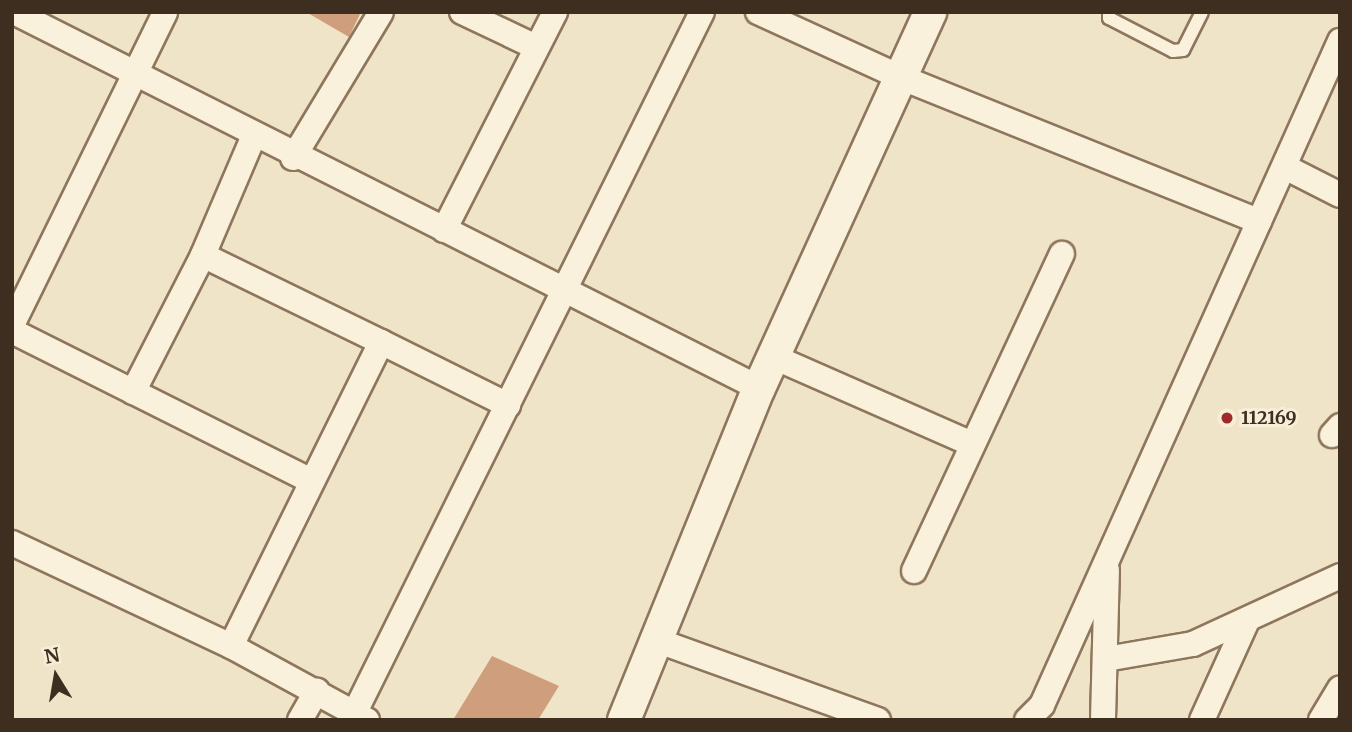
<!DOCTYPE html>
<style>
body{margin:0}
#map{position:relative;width:1352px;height:732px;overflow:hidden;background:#f0e4c8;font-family:Merriweather,serif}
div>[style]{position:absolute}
.building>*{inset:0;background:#cf9f7d}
.roads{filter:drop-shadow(2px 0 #8d765c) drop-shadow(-2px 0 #8d765c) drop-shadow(0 2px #8d765c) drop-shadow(0 -2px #8d765c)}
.service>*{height:12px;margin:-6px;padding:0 6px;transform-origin:6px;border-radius:6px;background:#faf1dc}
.minor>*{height:24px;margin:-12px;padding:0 12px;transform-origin:12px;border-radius:12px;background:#faf1dc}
.tertiary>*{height:32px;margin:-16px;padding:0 16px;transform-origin:16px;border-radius:16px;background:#faf1dc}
.dots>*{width:19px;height:19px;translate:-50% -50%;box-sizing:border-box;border:4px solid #f7eed8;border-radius:50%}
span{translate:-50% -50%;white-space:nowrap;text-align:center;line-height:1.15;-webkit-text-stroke:6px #f7eed8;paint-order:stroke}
.poi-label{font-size:18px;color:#3d2e20;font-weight:700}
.left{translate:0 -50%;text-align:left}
.frame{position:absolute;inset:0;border:14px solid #3d2e20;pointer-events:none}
.north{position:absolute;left:21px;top:641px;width:70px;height:70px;-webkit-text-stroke:5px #f7eed8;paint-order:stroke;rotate:349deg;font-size:19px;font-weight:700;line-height:28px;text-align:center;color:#3d2e20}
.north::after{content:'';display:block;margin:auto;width:24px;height:32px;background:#3d2e20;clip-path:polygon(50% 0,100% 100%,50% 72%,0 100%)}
</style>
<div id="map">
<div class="building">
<i style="clip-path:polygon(306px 12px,361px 12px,349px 37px)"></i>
<i style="clip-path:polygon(492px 656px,559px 686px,538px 720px,453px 720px)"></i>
</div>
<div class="roads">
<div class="service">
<i style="left:1109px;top:12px;width:6px;rotate:90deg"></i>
<i style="left:1109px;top:18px;width:72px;rotate:27.3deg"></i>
<i style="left:1173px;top:51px;width:10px;rotate:-6deg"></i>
<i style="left:1183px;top:50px;width:42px;rotate:-63.4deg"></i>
</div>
<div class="minor">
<i style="left:14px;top:12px;width:835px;rotate:26.78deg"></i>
<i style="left:462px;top:12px;width:82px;rotate:25.3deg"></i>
<i style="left:758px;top:12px;width:156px;rotate:24.6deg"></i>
<i style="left:900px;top:77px;width:387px;rotate:21.9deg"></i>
<i style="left:293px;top:158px;width:170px;rotate:-58.9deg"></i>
<i style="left:1287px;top:168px;width:59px;rotate:27deg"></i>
<i style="left:444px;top:230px;width:245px;rotate:-63deg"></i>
<i style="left:12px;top:325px;width:348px;rotate:-63.9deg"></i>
<i style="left:12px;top:331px;width:332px;rotate:26.6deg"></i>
<i style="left:381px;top:342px;width:142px;rotate:26.4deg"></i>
<i style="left:774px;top:357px;width:216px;rotate:23.7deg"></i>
<i style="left:133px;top:392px;width:154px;rotate:-62.9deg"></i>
<i style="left:1332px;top:435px;width:12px;rotate:-48deg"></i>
<i style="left:12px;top:543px;width:242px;rotate:25.2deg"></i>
<i style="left:231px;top:646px;width:155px;rotate:28.6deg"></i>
<i style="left:914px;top:571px;width:350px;rotate:-65deg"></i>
<i style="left:653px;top:639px;width:239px;rotate:19.8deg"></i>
<i style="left:231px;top:646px;width:339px;rotate:-63.7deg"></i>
<i style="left:381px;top:342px;width:198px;rotate:-154deg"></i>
<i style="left:203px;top:255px;width:127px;rotate:-66.9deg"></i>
<i style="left:1106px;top:659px;width:88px;rotate:-9.8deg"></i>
<i style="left:1193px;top:644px;width:162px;rotate:-24.8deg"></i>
<i style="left:355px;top:712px;width:781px;rotate:-63.63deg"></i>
<i style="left:300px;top:720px;width:34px;rotate:-60deg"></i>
<i style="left:1027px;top:720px;width:21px;rotate:-45deg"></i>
<i style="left:1042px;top:705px;width:728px;rotate:-65.83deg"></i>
<i style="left:1103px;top:720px;width:150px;rotate:-88.5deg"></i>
<i style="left:1202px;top:720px;width:109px;rotate:-65.6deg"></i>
<i style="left:1321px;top:720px;width:37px;rotate:-59deg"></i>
</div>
<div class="tertiary">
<i style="left:624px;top:720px;width:358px;rotate:-67.9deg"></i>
<i style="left:759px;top:388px;width:413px;rotate:-65.5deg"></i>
</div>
</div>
<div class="dots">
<i style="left:1227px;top:418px;background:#9e2a2b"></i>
</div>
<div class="poi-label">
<span class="left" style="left:1241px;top:418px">112169</span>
</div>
<div class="frame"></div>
<div class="north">N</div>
</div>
